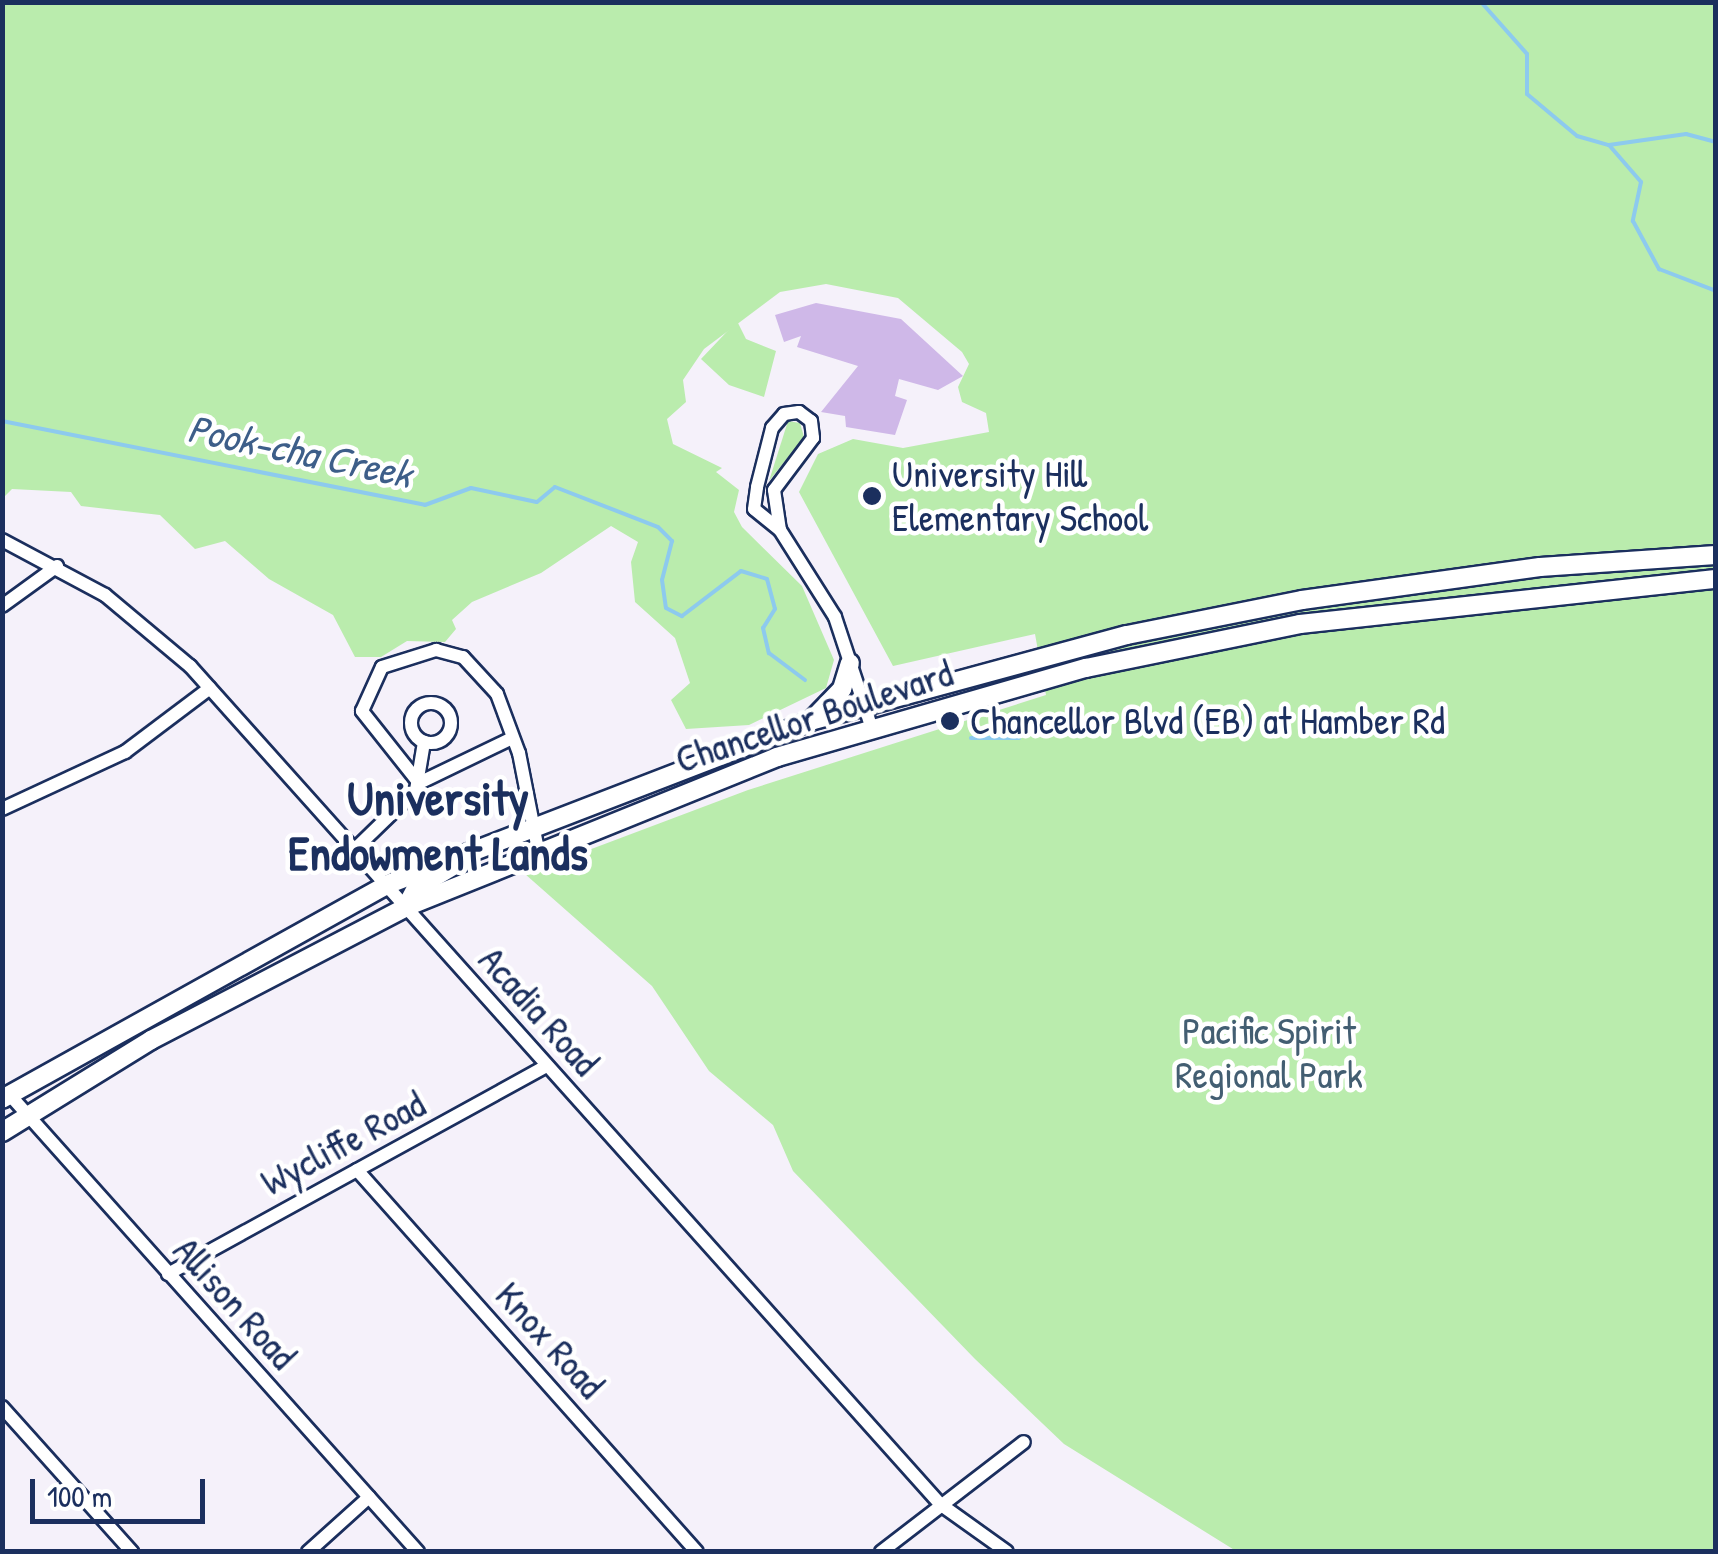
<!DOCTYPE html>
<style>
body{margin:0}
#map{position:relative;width:1718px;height:1554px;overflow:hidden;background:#f5f1fa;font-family:"Patrick Hand",sans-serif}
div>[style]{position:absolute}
.green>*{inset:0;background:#baecad}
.stream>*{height:4px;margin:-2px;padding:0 2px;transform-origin:2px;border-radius:2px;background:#8dcaee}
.building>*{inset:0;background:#cfb8e8}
.roads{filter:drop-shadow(2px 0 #1b2f5e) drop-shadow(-2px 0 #1b2f5e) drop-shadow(0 2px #1b2f5e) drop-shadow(0 -2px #1b2f5e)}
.street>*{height:12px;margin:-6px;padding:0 6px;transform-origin:6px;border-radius:6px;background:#fff}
.street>.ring{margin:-6px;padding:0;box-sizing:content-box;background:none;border:12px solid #fff;border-radius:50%}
.secondary>*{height:18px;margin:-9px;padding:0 9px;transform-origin:9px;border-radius:9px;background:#fff}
.dots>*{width:28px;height:28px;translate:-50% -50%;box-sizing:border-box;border:5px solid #fff;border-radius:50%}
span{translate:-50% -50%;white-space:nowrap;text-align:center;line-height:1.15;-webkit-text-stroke:9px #fff;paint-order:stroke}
.poi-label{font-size:38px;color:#1b2f5e}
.left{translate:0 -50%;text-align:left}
.street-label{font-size:38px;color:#1b2f5e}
.park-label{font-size:38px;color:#435e72}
.water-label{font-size:40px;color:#3d5e89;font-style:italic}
.district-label{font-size:48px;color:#1b2f5e;font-weight:700}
.frame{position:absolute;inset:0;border:5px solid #1b2f5e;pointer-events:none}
.scale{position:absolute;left:30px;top:1479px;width:175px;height:45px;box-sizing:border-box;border:5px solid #1b2f5e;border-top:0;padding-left:12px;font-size:30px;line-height:35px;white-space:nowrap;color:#1b2f5e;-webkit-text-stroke:8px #fff;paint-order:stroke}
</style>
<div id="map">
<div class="green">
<i style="clip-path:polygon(3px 3px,1715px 3px,1715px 1551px,1236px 1551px,1064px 1444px,975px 1359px,793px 1171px,773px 1125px,709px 1071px,652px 986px,525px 874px,748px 790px,1046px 695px,1035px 634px,893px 666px,799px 492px,818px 454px,853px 439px,903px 448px,989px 432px,986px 413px,962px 402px,958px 387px,969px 364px,962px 352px,898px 298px,826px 284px,780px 292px,704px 349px,683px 380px,686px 402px,667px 419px,673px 444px,722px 468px,716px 472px,739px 490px,734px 512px,742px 527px,802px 586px,834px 660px,826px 688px,749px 725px,686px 729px,671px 700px,690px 683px,675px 638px,635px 602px,631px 562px,638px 542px,611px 526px,541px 573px,472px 602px,452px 620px,456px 629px,445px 642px,407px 641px,381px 657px,355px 657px,333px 615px,269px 579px,225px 541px,195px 549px,160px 515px,81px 506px,71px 492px,12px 489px,3px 498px)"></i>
<i style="clip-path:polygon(737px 321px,746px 339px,776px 351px,764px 397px,729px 385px,701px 359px)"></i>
<i style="clip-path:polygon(788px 421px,800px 423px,804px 437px,769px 481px)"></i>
</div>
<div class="stream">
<i style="left:1481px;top:2px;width:69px;rotate:48.5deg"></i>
<i style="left:1527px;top:54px;width:40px;rotate:90deg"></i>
<i style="left:1527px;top:94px;width:65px;rotate:40deg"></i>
<i style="left:1577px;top:136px;width:33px;rotate:16deg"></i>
<i style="left:1609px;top:145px;width:49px;rotate:49.1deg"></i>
<i style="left:1641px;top:182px;width:40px;rotate:102deg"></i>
<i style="left:1633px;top:221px;width:55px;rotate:61.6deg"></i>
<i style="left:1659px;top:269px;width:61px;rotate:21.1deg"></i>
<i style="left:1609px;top:145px;width:78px;rotate:-8.1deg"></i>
<i style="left:1686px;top:134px;width:31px;rotate:15deg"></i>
<i style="left:2px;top:421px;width:431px;rotate:11.2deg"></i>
<i style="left:425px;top:505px;width:49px;rotate:-20.3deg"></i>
<i style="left:471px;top:488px;width:67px;rotate:12deg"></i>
<i style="left:537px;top:502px;width:23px;rotate:-40deg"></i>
<i style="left:555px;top:487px;width:110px;rotate:21.2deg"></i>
<i style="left:658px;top:527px;width:20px;rotate:45deg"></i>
<i style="left:672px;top:541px;width:40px;rotate:104.4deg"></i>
<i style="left:662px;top:580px;width:28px;rotate:82deg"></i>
<i style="left:666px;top:608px;width:18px;rotate:27deg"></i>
<i style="left:682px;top:616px;width:74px;rotate:-37.3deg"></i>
<i style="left:741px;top:571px;width:27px;rotate:17deg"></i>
<i style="left:767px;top:579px;width:31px;rotate:75deg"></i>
<i style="left:775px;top:609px;width:22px;rotate:122deg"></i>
<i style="left:763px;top:628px;width:26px;rotate:77deg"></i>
<i style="left:769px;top:653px;width:45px;rotate:36.9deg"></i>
<i style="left:971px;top:738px;width:48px"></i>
</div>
<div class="building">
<i style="clip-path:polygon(816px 303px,901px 319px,963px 376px,938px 390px,899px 379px,895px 396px,907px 400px,895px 435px,846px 427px,845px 416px,821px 412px,858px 366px,797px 347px,801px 336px,784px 342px,775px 315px)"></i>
</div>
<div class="roads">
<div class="street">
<i style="left:780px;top:530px;width:33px;rotate:-141deg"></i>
<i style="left:754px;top:509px;width:22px;rotate:-82deg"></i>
<i style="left:757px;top:487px;width:61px;rotate:-75.7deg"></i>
<i style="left:772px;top:428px;width:18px;rotate:-49deg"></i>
<i style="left:784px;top:414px;width:15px;rotate:-8deg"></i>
<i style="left:799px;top:412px;width:15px;rotate:37deg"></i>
<i style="left:811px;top:421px;width:17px;rotate:83deg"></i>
<i style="left:813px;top:438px;width:65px;rotate:126.9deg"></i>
<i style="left:774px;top:490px;width:40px;rotate:81.5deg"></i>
<i style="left:780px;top:530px;width:103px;rotate:57.7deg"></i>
<i style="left:835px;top:617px;width:115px;rotate:71.7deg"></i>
<i style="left:2px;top:540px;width:117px;rotate:28.1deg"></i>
<i style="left:105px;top:595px;width:111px;rotate:39.9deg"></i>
<i style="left:190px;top:666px;width:1125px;rotate:48.17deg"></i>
<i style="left:940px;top:1504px;width:82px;rotate:35.6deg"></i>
<i style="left:2px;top:606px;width:68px;rotate:-36deg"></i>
<i class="ring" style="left:411px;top:703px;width:28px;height:28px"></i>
<i style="left:419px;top:783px;width:92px;rotate:-128.4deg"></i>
<i style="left:362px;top:711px;width:48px;rotate:-65.6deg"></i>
<i style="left:382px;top:667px;width:57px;rotate:-17.5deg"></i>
<i style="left:436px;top:650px;width:28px;rotate:15deg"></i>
<i style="left:463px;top:657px;width:50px;rotate:47.4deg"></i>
<i style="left:497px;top:694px;width:63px;rotate:69.6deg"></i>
<i style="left:519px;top:753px;width:99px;rotate:78.9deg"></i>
<i style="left:419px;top:783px;width:101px;rotate:-25.8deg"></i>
<i style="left:2px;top:809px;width:136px;rotate:-24.9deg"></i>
<i style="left:125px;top:752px;width:106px;rotate:-37deg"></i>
<i style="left:354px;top:850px;width:86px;rotate:-44.1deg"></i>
<i style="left:416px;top:790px;width:49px;rotate:-80.5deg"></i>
<i style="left:9px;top:1094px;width:614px;rotate:48.23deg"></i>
<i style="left:357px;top:1170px;width:511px;rotate:48.33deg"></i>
<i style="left:168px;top:1274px;width:432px;rotate:-28.8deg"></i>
<i style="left:2px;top:1407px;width:195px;rotate:48.1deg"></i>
<i style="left:308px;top:1552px;width:82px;rotate:-42deg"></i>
<i style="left:881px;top:1552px;width:180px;rotate:-37.6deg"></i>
</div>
<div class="secondary">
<i style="left:813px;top:719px;width:42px;rotate:-46deg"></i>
<i style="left:842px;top:689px;width:27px;rotate:-73deg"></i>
<i style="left:406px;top:907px;width:21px;rotate:-62deg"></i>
<i style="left:416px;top:888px;width:43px;rotate:-30.7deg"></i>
<i style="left:2px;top:1099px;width:440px;rotate:-29.1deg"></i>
<i style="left:386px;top:885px;width:455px;rotate:-21.1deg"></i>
<i style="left:810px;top:721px;width:328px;rotate:-15.2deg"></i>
<i style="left:1127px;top:635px;width:178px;rotate:-11.3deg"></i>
<i style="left:1302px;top:600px;width:240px;rotate:-7.9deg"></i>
<i style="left:1540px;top:567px;width:176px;rotate:-3.9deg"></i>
<i style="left:2px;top:1132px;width:175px;rotate:-31.7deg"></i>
<i style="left:151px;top:1040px;width:288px;rotate:-27.5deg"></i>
<i style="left:406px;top:907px;width:400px;rotate:-22deg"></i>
<i style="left:777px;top:757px;width:322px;rotate:-16.1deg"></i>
<i style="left:1086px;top:668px;width:218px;rotate:-11.6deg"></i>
<i style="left:1300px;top:624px;width:418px;rotate:-6.2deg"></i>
</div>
</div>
<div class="dots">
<i style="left:872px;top:496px;background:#1b2f5e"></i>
<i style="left:950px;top:721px;background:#1b2f5e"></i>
</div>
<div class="poi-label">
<span class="left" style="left:892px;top:496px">University Hill<br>Elementary School</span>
<span class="left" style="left:970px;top:721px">Chancellor Blvd (EB) at Hamber Rd</span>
</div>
<div class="street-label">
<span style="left:814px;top:716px;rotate:-18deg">Chancellor Boulevard</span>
<span style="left:539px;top:1011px;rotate:48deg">Acadia Road</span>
<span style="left:343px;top:1143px;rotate:-28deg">Wycliffe Road</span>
<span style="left:235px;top:1303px;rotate:48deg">Allison Road</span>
<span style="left:550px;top:1340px;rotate:48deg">Knox Road</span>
</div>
<div class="park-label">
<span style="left:1269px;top:1053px">Pacific Spirit<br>Regional Park</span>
</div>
<div class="water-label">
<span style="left:300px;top:450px;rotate:12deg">Pook-cha Creek</span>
</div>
<div class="district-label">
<span style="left:438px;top:825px">University<br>Endowment Lands</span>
</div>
<div class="frame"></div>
<div class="scale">100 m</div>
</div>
